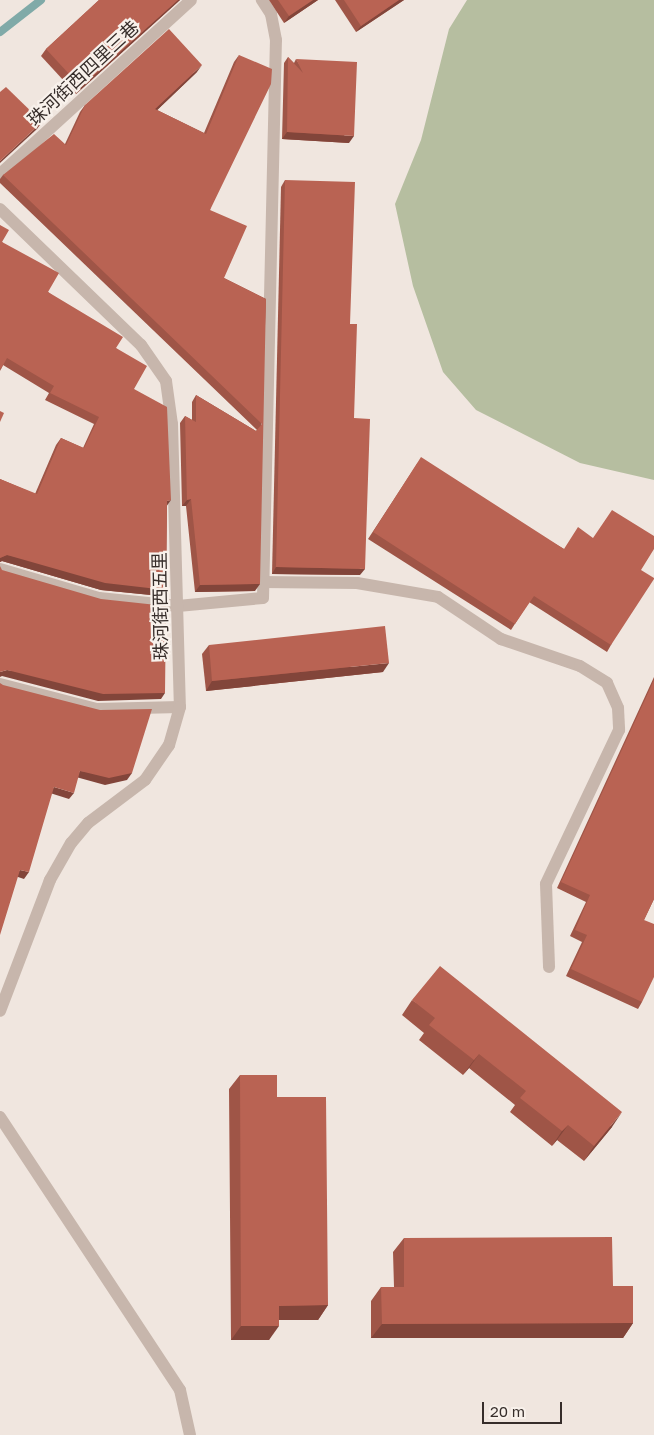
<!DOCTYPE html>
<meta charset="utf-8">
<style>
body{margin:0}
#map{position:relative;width:654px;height:1435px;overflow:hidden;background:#f0e6df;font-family:"Golos Text","Noto Sans SC",sans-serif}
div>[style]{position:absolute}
.green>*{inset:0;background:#b6bea0}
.stream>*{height:8px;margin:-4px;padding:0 4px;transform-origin:4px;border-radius:4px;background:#80aaa8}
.service>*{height:12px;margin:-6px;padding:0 6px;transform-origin:6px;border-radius:6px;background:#c7b6ac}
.minor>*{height:12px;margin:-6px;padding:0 6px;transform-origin:6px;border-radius:6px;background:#c7b6ac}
.wall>*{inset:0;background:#9f5547}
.shaded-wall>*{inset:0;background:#82453a}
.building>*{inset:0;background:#b96353}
span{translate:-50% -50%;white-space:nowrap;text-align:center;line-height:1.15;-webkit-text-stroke:4.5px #f8f1eb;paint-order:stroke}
.street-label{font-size:18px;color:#362d2a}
.scale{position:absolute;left:482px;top:1402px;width:80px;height:22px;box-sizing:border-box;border:2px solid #362d2a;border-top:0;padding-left:6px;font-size:15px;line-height:18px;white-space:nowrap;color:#362d2a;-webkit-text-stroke:4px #f8f1eb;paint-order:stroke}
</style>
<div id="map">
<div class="green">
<i style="clip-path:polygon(467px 0,654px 0,654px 480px,580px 463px,476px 410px,443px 372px,413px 286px,395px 204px,421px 140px,449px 29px)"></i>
</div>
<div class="stream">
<i style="left:0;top:32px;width:52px;rotate:-38deg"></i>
</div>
<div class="service">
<i style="left:0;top:569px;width:103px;rotate:16.3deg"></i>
<i style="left:99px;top:598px;width:79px;rotate:5.8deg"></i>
<i style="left:178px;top:606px;width:85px;rotate:-5.4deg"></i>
<i style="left:263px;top:598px;width:558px;rotate:-88.67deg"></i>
<i style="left:276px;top:40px;width:26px;rotate:-101deg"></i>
<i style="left:271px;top:14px;width:17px;rotate:-123deg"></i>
<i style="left:263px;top:582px;width:94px;rotate:0.6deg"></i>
<i style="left:357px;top:583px;width:82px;rotate:9.8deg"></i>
<i style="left:438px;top:597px;width:76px;rotate:33.7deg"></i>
<i style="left:501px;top:639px;width:83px;rotate:18.9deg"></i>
<i style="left:580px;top:666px;width:32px;rotate:32deg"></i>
<i style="left:607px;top:683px;width:27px;rotate:66deg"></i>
<i style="left:618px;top:708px;width:22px;rotate:87deg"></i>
<i style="left:619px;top:730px;width:170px;rotate:115.4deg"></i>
<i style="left:546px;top:884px;width:83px;rotate:87.9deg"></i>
<i style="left:0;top:684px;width:100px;rotate:14.5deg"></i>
<i style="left:97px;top:709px;width:83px;rotate:-1.4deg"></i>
</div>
<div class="minor">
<i style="left:0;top:174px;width:258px;rotate:-42.3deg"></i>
<i style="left:0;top:209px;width:196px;rotate:44deg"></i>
<i style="left:141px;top:345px;width:44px;rotate:55.2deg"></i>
<i style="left:166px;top:381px;width:43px;rotate:82.1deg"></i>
<i style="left:172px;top:424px;width:283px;rotate:88.4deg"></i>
<i style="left:180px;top:707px;width:40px;rotate:106deg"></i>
<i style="left:169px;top:745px;width:42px;rotate:124.4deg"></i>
<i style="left:145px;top:780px;width:71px;rotate:143deg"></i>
<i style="left:88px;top:823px;width:26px;rotate:130deg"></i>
<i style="left:71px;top:843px;width:43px;rotate:119.6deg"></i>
<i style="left:50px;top:880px;width:140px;rotate:110.9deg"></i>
<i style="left:0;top:1117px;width:327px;rotate:56.6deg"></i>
<i style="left:180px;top:1390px;width:46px;rotate:77.5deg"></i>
</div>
<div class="wall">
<i style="clip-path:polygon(99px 0,180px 0,76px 94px,41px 56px,46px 49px)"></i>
<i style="clip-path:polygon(269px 0,318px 0,284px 23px)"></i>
<i style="clip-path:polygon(335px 0,404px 0,356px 32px)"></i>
<i style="clip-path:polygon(239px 55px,210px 210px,224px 278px,266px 299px,255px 591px,195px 592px,186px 506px,182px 506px,180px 423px,185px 416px,192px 420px,192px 402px,196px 395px,256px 431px,257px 430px,0 183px,0 179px,3px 175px,65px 144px,80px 112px,85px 105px,197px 72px,157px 110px,204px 133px,234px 62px)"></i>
<i style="clip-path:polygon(288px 57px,294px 63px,296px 59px,349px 143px,282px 139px,284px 63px)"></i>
<i style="clip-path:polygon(285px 180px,350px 324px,360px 575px,272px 574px,281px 187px)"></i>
<i style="clip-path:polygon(0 225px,2px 242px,48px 292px,116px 348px,134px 389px,167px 506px,166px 590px,161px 596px,101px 590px,2px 561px,0 562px,0 479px,35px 494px,56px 445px,61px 438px,83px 448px,94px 424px,45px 400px,49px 393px,3px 365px,0 371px)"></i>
<i style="clip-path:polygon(417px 464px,564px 549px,641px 570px,611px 645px,607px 652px,529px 602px,511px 630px,368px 539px)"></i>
<i style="clip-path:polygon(209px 645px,383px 672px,206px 691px,202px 654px)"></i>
<i style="clip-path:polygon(654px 677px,654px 899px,644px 920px,642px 1002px,638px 1009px,566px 976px,582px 942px,570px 936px,586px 902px,557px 888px)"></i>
<i style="clip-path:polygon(412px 1000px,612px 1127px,584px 1161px,557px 1140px,552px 1146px,510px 1112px,515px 1105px,469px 1068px,463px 1075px,419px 1040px,424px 1033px,402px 1015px)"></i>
<i style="clip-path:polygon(240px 1075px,277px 1097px,328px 1305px,318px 1320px,279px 1320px,269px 1340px,231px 1340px,229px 1089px)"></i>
<i style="clip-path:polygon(404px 1238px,613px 1286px,633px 1323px,623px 1338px,371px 1338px,371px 1301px,381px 1287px,394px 1287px,393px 1252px)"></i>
</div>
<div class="shaded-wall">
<i style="clip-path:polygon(178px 0,180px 0,76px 94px,81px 87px)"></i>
<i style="clip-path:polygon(313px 0,318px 0,284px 23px,289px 16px)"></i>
<i style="clip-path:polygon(399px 0,404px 0,356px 32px,361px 26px)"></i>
<i style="clip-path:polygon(202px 65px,197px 72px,151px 116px,155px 109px)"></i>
<i style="clip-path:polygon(42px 122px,37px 129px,0 163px,0 161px)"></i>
<i style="clip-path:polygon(287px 132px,354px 136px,349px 143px,282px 139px)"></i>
<i style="clip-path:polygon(191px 499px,186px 506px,182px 506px,187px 500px)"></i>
<i style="clip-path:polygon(171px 500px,166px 507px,167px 501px)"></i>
<i style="clip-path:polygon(7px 555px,166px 590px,161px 596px,101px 590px,2px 561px,0 562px,0 558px)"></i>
<i style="clip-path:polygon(276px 567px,365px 569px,360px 575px,272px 574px)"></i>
<i style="clip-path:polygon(260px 584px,255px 591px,195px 592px,200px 585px)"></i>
<i style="clip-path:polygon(389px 663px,383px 672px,206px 691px,212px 681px)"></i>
<i style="clip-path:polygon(7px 670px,165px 693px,161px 699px,98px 701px,2px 676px,0 677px,0 672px)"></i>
<i style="clip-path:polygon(80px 771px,132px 773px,127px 780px,105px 785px,76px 777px)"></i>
<i style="clip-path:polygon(54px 787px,74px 793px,69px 799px,50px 793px)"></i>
<i style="clip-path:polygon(20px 870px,29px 872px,24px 879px,15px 876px)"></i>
<i style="clip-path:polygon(479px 1054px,469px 1068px,463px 1075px,474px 1060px)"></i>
<i style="clip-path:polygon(622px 1112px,612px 1127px,584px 1161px,594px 1146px)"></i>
<i style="clip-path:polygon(568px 1125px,557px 1140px,552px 1146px,562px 1131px)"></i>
<i style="clip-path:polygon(328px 1305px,318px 1320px,268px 1320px,279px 1306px)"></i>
<i style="clip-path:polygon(633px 1323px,623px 1338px,371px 1338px,382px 1324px)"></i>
<i style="clip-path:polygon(241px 1326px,279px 1326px,269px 1340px,231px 1340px)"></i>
</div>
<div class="building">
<i style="clip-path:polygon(99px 0,178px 0,81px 87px,46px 49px)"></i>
<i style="clip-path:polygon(278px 0,313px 0,289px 16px)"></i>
<i style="clip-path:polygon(344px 0,399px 0,361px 26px)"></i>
<i style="clip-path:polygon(169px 29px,202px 65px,155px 109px,206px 134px,239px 55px,272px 69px,271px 84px,210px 210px,247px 226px,224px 278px,266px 299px,260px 584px,200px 585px,191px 499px,187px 500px,185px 416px,196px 422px,196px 395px,256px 431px,262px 424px,3px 175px,54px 134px,66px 145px,85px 105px)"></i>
<i style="clip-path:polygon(288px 57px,303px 73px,296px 59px,357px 62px,354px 136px,287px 132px)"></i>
<i style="clip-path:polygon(6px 87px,42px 122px,0 161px,0 92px)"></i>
<i style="clip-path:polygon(285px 180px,355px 182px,350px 324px,357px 324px,354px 418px,370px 419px,365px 569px,276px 567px)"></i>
<i style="clip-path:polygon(0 225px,9px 230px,2px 242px,59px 273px,48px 292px,123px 337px,116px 348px,147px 366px,134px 389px,167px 407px,171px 500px,167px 501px,166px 590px,105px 583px,7px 555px,0 558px,0 479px,37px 494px,61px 438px,84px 448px,99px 417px,50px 393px,54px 386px,7px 358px,1px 369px,0 368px)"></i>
<i style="clip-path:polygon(0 411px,4px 413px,0 422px)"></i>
<i style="clip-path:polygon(421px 457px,564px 549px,578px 527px,593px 538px,612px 510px,654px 536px,654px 549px,641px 570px,654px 578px,654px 579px,611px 645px,534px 596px,515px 624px,373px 532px)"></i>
<i style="clip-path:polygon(0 566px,2px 570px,101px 599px,166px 606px,165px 693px,103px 694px,7px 670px,0 672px)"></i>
<i style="clip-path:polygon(385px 626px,389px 663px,212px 681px,209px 645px)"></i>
<i style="clip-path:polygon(654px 680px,654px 899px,644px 920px,654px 924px,654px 977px,642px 1002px,571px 969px,587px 935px,575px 930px,590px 895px,561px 882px)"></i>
<i style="clip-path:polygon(0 683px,3px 685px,100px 710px,152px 709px,132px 773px,109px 778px,80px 771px,74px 793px,54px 787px,29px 872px,20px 870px,0 935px)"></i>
<i style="clip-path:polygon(440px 966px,622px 1112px,594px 1146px,568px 1125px,562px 1131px,520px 1098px,526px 1091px,479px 1054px,474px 1060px,429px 1025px,435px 1018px,412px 1000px)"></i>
<i style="clip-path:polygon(240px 1075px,277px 1075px,277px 1097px,326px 1097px,328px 1305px,279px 1306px,279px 1326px,241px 1326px)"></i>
<i style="clip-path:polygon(612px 1237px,613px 1286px,633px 1286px,633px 1323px,382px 1324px,381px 1287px,404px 1287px,404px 1238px)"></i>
</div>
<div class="street-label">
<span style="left:83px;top:73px;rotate:-43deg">珠河街西四里三巷</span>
<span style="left:160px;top:606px;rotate:-91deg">珠河街西五里</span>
</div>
<div class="scale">20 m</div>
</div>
